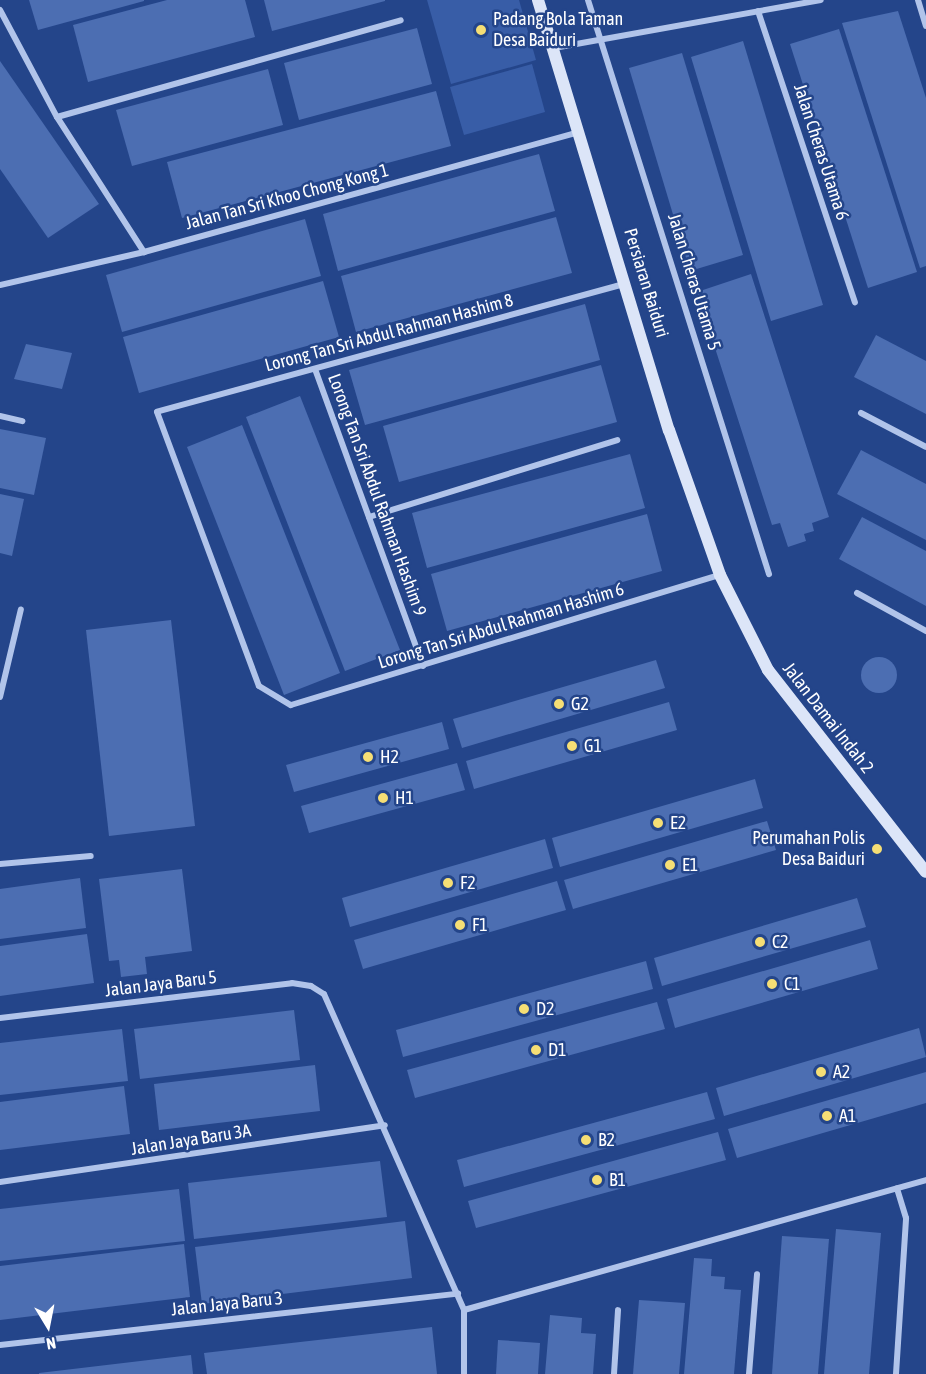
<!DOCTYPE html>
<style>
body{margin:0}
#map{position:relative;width:926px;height:1374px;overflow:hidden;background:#24458a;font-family:"Asap Condensed",sans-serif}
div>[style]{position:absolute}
.green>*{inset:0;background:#385da7}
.building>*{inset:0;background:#4c6eb2}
.round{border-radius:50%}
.street>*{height:6px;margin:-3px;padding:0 3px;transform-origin:3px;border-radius:3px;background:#b1c4ea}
.secondary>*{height:12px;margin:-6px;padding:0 6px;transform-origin:6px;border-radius:6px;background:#dce5f8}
.dots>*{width:16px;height:16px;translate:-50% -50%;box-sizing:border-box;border:3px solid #24458a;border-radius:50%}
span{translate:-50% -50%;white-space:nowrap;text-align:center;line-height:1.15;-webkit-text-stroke:5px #24458a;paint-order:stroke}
.poi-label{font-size:18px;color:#fff}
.left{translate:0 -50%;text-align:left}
.right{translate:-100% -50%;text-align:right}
.street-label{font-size:18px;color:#fff}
.north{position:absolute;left:18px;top:1296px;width:60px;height:60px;-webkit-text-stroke:4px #24458a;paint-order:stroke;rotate:170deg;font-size:16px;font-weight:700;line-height:24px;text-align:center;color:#fff}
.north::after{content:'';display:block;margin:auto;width:21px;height:27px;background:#fff;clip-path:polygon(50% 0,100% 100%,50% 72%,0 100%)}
</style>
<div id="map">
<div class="green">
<i style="clip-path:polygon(427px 0,519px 0,536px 60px,451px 84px)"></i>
<i style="clip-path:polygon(532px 64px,545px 112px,464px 135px,450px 87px)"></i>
</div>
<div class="building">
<i style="clip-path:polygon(29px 0,144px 0,144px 1px,38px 30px)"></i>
<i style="clip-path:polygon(167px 0,245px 0,255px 37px,88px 82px,73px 25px)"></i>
<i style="clip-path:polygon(264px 0,385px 0,385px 1px,272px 31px)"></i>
<i style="clip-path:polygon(898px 11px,926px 98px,926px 266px,920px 268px,842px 23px)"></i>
<i style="clip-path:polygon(417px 28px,432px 84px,299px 120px,284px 63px)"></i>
<i style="clip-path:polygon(839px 29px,917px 272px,868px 288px,790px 44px)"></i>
<i style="clip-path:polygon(743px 41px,823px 305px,771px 321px,691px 57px)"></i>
<i style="clip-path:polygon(682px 53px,743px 255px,690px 271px,629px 68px)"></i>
<i style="clip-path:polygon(0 61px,99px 204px,48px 238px,0 169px)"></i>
<i style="clip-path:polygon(268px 69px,283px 125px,132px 166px,116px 110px)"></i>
<i style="clip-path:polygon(436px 91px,451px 146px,182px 218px,167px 162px)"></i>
<i style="clip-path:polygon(539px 154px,555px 211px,338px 271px,323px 214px)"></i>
<i style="clip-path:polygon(556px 217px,572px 273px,356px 332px,341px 276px)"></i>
<i style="clip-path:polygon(305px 219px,321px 276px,122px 332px,106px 275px)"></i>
<i style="clip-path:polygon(751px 274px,829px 517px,812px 523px,814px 531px,804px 534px,806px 541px,788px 547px,780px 523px,772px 525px,697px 292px)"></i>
<i style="clip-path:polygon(323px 281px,339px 337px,139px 393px,123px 337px)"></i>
<i style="clip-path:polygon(585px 304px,600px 360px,365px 425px,349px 370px)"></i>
<i style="clip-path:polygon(876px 335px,926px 361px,926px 414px,854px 377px)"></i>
<i style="clip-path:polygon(26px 344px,72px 353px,62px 389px,14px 379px)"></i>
<i style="clip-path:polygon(601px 365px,617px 422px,399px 482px,383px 426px)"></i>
<i style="clip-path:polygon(300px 396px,400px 650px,345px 671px,246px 417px)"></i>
<i style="clip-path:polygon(242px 425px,340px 673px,284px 695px,187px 447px)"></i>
<i style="clip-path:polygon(0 429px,46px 438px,34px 495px,0 488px)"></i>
<i style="clip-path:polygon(861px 450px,926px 484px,926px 540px,837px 494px)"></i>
<i style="clip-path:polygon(630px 454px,645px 508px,427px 568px,412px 513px)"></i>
<i style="clip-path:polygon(0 494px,24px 499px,12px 556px,0 553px)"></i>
<i style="clip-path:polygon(647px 514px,662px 571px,447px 631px,431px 574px)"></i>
<i style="clip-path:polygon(862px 517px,926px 551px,926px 606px,839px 559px)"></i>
<i style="clip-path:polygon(171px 620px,195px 826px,109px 836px,86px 630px)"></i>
<i class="round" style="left:861px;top:657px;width:36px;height:36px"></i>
<i style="clip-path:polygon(656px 660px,665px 688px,462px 748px,453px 719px)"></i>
<i style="clip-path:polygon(669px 702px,677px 730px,474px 789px,466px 761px)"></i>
<i style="clip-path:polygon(442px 722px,449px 749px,294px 792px,286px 765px)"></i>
<i style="clip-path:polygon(457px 763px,465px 790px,309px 833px,301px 806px)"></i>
<i style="clip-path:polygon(755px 779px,763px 808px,560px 867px,552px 838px)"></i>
<i style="clip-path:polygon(767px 821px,776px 850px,573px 909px,564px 880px)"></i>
<i style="clip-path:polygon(545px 839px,553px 868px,350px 927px,342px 898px)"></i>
<i style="clip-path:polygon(182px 869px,192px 951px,145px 957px,147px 974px,121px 977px,119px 960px,109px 961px,99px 879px)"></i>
<i style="clip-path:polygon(80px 878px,86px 928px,0 939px,0 889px)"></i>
<i style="clip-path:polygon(557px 881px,566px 910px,363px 969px,354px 940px)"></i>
<i style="clip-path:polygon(857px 898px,866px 927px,662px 986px,654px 958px)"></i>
<i style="clip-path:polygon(87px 934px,94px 983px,0 996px,0 946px)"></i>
<i style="clip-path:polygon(870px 940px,878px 969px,675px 1028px,667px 999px)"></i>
<i style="clip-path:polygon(646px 961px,653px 989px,403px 1057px,396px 1030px)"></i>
<i style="clip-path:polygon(657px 1002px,665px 1029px,415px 1098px,407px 1070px)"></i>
<i style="clip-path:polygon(294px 1010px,300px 1060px,140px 1079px,134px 1029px)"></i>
<i style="clip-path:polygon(919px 1028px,926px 1057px,724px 1116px,716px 1088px)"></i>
<i style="clip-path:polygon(122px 1029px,128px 1081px,0 1095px,0 1043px)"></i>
<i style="clip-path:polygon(315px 1065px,320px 1111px,159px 1130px,154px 1084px)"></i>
<i style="clip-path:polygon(926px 1072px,926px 1103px,737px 1158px,728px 1129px)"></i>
<i style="clip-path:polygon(124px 1086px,130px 1134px,0 1150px,0 1102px)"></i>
<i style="clip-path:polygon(707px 1092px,715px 1119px,464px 1187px,457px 1160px)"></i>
<i style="clip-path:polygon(718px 1132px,726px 1160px,476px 1228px,468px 1201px)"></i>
<i style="clip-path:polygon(380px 1161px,387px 1217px,194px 1239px,188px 1183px)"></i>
<i style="clip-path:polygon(179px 1189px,185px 1241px,0 1261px,0 1209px)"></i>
<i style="clip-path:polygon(405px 1221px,412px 1278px,202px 1304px,195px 1247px)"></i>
<i style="clip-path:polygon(836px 1229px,881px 1233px,869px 1374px,824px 1374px)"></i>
<i style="clip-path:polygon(782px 1236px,829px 1239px,818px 1374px,772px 1374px)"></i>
<i style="clip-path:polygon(184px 1244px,190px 1297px,0 1320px,0 1266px)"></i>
<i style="clip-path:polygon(694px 1258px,712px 1259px,711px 1276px,725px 1277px,724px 1289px,741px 1290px,734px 1374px,684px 1374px)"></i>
<i style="clip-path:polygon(639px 1300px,685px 1303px,679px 1374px,633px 1374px)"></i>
<i style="clip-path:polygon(550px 1315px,582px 1318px,581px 1333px,596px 1334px,593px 1374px,545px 1374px)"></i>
<i style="clip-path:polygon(432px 1327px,437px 1374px,207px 1374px,204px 1353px)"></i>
<i style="clip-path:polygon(498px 1340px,540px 1343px,538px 1374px,496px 1374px)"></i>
<i style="clip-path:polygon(191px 1355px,193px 1374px,39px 1374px,39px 1373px)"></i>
</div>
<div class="street">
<i style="left:588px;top:0;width:602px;rotate:72.5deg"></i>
<i style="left:918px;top:0;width:27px;rotate:73deg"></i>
<i style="left:0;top:10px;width:121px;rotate:62deg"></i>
<i style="left:57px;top:117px;width:161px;rotate:57.2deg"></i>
<i style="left:758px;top:11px;width:307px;rotate:71.6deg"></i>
<i style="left:554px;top:48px;width:271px;rotate:-10.2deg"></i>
<i style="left:57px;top:117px;width:357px;rotate:-15.7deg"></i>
<i style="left:624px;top:284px;width:484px;rotate:164.7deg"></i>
<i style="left:157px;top:412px;width:292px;rotate:69.6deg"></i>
<i style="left:259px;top:686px;width:37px;rotate:31deg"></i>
<i style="left:291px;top:705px;width:448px;rotate:-16.9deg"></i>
<i style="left:0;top:285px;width:148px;rotate:-12.9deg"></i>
<i style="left:144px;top:252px;width:452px;rotate:-15.4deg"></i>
<i style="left:315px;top:369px;width:316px;rotate:70deg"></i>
<i style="left:861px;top:413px;width:73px;rotate:27.6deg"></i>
<i style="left:0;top:416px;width:23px;rotate:13deg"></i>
<i style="left:369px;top:517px;width:260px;rotate:-17.2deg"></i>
<i style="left:857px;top:593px;width:79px;rotate:28.8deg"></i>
<i style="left:0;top:697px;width:90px;rotate:-76.6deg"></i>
<i style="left:0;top:864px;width:91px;rotate:-5deg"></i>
<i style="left:0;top:1018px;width:294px;rotate:-6.8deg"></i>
<i style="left:292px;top:983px;width:19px;rotate:9deg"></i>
<i style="left:311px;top:986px;width:15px;rotate:32deg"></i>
<i style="left:324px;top:994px;width:346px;rotate:66.1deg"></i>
<i style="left:464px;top:1310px;width:64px;rotate:90deg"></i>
<i style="left:0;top:1182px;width:389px;rotate:-8.4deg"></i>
<i style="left:464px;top:1310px;width:480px;rotate:-15.7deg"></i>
<i style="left:0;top:1345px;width:461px;rotate:-6.4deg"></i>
<i style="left:614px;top:1374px;width:64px;rotate:-86.4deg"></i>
<i style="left:749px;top:1374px;width:100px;rotate:-85.4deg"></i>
<i style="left:896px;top:1374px;width:156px;rotate:-86.3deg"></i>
<i style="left:906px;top:1218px;width:31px;rotate:-107deg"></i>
</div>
<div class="secondary">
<i style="left:538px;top:0;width:450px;rotate:73.1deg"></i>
<i style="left:669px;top:430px;width:154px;rotate:70.6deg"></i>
<i style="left:720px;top:575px;width:106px;rotate:63.2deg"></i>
<i style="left:768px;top:670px;width:256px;rotate:52deg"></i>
</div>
<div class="dots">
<i style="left:481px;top:30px;background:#f5de75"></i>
<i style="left:559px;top:704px;background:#f5de75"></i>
<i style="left:572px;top:746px;background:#f5de75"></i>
<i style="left:368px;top:757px;background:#f5de75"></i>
<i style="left:383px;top:798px;background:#f5de75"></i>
<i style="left:658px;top:823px;background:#f5de75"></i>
<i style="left:877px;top:849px;background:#f5de75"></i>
<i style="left:670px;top:865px;background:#f5de75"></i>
<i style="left:448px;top:883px;background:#f5de75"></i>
<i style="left:460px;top:925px;background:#f5de75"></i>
<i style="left:760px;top:942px;background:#f5de75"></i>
<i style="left:772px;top:984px;background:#f5de75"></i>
<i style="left:524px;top:1009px;background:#f5de75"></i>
<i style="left:536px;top:1050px;background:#f5de75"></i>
<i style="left:821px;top:1072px;background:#f5de75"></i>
<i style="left:827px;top:1116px;background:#f5de75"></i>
<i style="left:586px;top:1140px;background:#f5de75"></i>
<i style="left:597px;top:1180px;background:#f5de75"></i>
</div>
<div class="poi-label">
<span class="left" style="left:493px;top:30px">Padang Bola Taman<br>Desa Baiduri</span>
<span class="left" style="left:571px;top:704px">G2</span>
<span class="left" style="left:584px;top:746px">G1</span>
<span class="left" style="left:380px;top:757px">H2</span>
<span class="left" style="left:395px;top:798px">H1</span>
<span class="left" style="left:670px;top:823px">E2</span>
<span class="right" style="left:865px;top:849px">Perumahan Polis<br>Desa Baiduri</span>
<span class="left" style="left:682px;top:865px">E1</span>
<span class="left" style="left:460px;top:883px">F2</span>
<span class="left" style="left:472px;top:925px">F1</span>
<span class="left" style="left:772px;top:942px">C2</span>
<span class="left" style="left:784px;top:984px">C1</span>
<span class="left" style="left:536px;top:1009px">D2</span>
<span class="left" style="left:548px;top:1050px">D1</span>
<span class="left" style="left:833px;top:1072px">A2</span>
<span class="left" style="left:839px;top:1116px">A1</span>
<span class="left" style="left:598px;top:1140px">B2</span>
<span class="left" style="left:609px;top:1180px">B1</span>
</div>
<div class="street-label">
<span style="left:821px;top:152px;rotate:72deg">Jalan Cheras Utama 6</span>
<span style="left:287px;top:197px;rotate:-15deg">Jalan Tan Sri Khoo Chong Kong 1</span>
<span style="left:694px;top:282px;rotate:73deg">Jalan Cheras Utama 5</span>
<span style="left:646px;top:283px;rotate:73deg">Persiaran Baiduri</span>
<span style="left:389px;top:333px;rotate:-15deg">Lorong Tan Sri Abdul Rahman Hashim 8</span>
<span style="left:377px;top:495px;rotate:70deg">Lorong Tan Sri Abdul Rahman Hashim 9</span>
<span style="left:501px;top:626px;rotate:-17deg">Lorong Tan Sri Abdul Rahman Hashim 6</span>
<span style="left:828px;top:718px;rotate:52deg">Jalan Damai Indah 2</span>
<span style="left:161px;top:984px;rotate:-7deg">Jalan Jaya Baru 5</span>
<span style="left:191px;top:1140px;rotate:-9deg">Jalan Jaya Baru 3A</span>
<span style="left:227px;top:1304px;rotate:-6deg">Jalan Jaya Baru 3</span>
</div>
<div class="north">N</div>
</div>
